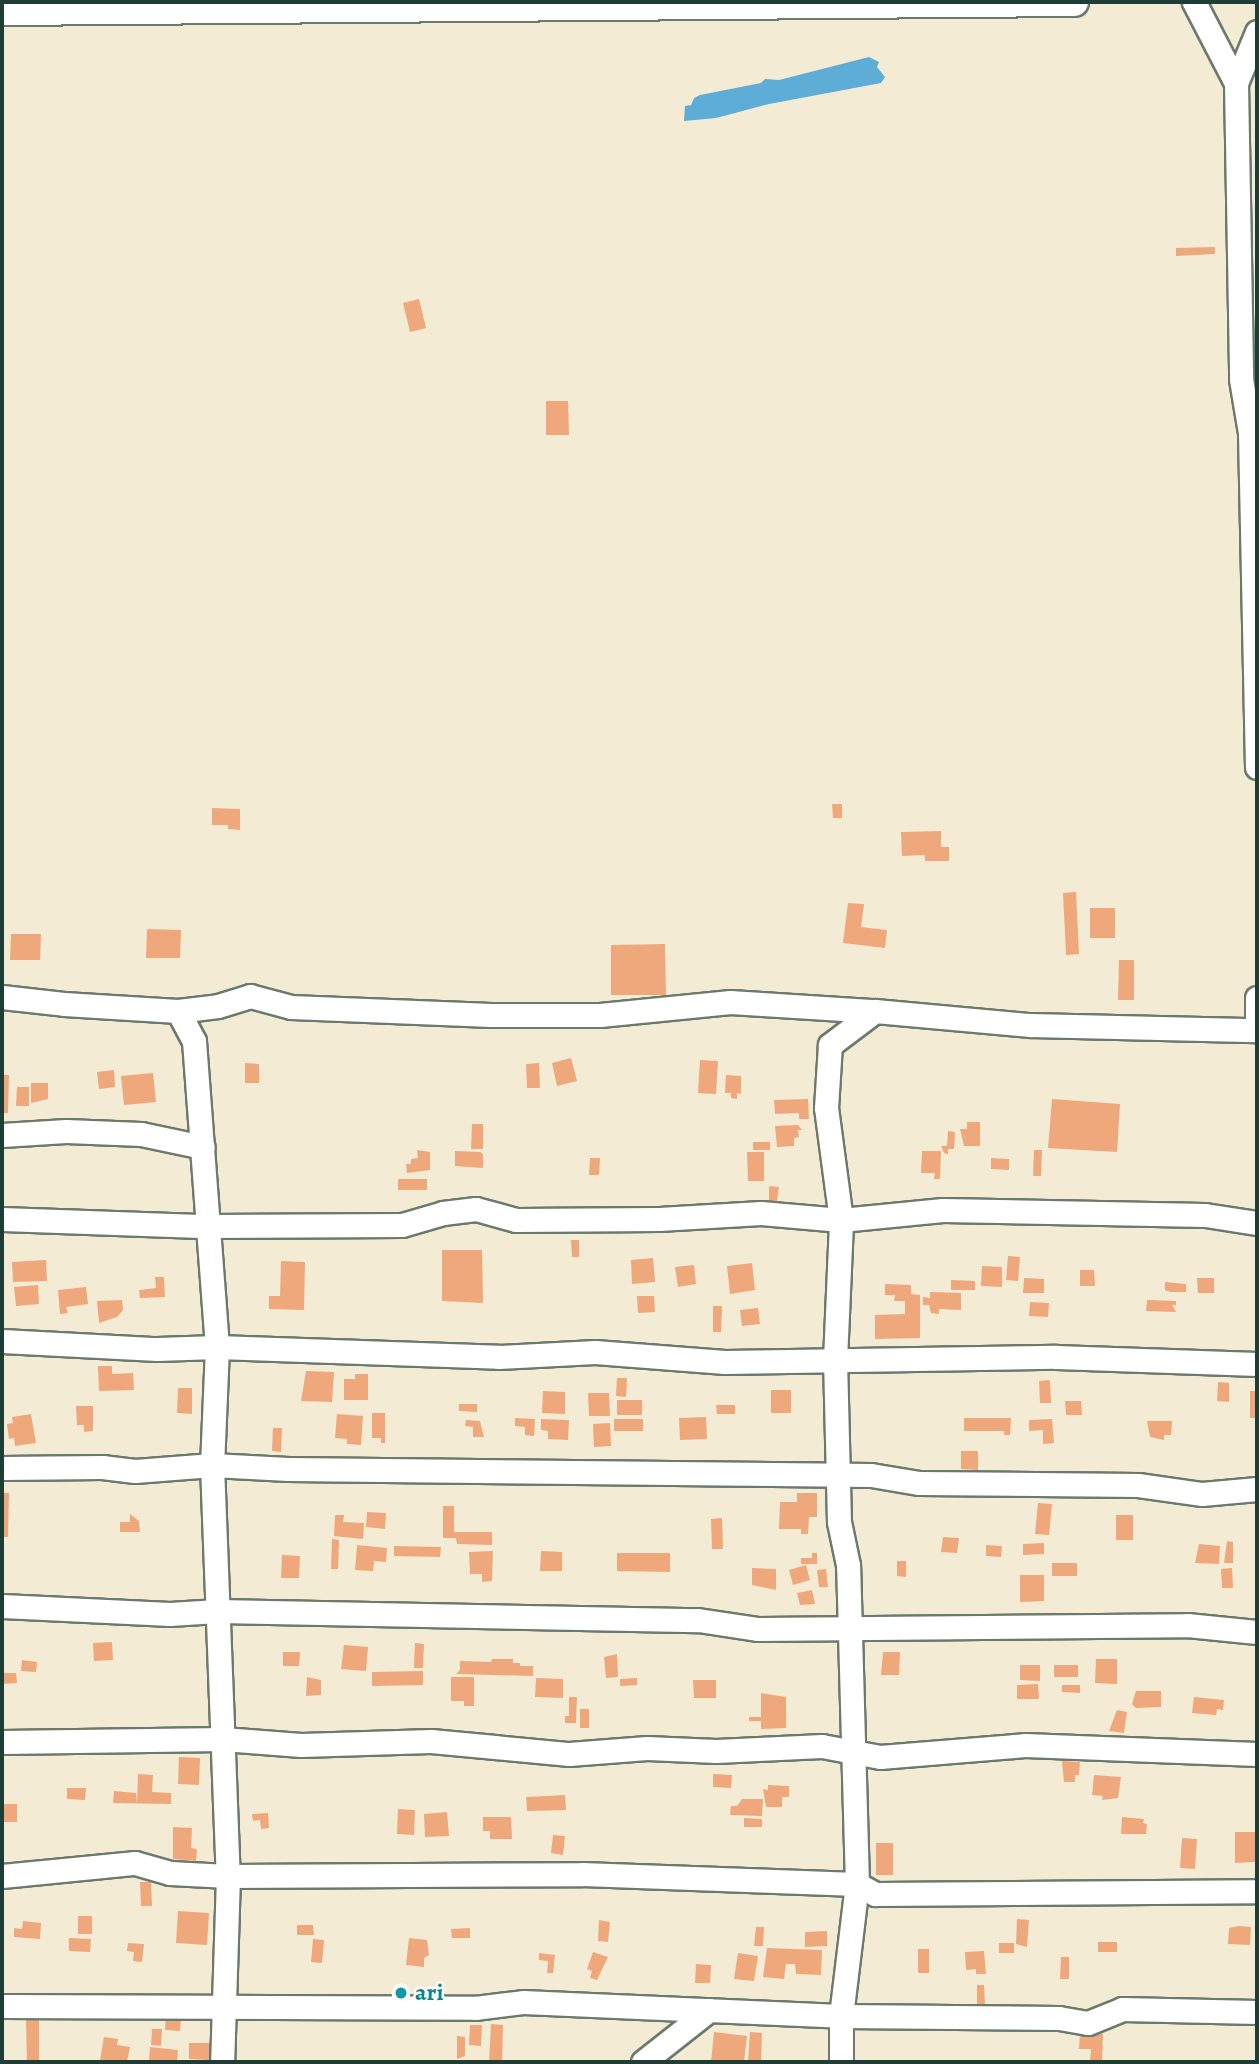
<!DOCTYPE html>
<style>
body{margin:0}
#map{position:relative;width:1259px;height:2064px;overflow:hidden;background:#f4ebd5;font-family:Alegreya,serif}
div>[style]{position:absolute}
.water>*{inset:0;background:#5dadd7}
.building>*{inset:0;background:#efa87c}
.roads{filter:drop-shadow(2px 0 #6a7a6c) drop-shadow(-2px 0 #6a7a6c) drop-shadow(0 2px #6a7a6c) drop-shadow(0 -2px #6a7a6c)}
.minor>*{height:23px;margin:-11.5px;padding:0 11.5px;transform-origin:11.5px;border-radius:11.5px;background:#fff}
.major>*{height:28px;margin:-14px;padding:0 14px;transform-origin:14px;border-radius:14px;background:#fff}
.dots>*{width:19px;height:19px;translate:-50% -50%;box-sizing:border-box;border:4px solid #fdfcf7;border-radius:50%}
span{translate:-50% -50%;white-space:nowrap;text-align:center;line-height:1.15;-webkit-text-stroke:5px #fdfcf7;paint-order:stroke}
.culture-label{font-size:24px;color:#0d838f;font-weight:700}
.left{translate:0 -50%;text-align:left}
.frame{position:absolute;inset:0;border:4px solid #1f3d34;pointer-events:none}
</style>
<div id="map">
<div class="water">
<i style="clip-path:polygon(869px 57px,879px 62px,877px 67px,885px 77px,881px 83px,769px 104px,716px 118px,684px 121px,685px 106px,691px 105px,694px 98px,700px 95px,761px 83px,765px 79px,779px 80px)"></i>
</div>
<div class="building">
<i style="clip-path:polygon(1215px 247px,1215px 254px,1176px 256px,1176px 248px)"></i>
<i style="clip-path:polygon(419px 299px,426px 328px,410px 332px,403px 303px)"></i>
<i style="clip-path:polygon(546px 401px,568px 401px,569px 435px,546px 435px)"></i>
<i style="clip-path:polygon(832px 804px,842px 804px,842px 818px,833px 818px)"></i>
<i style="clip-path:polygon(212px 808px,240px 809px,240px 830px,228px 829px,228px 825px,212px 825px)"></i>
<i style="clip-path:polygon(941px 831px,941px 847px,949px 847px,949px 861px,925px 861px,925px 855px,902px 856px,901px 832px)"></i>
<i style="clip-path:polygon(1076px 892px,1079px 954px,1066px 955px,1063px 893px)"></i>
<i style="clip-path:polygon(848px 903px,864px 904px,861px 927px,887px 930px,885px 948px,843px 943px)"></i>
<i style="clip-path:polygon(1090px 908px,1115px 908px,1115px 938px,1090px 938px)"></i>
<i style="clip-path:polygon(147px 929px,181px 930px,180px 958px,146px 958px)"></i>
<i style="clip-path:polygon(11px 934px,41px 934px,40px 960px,10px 960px)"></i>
<i style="clip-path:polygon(665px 944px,666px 995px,611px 995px,611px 945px)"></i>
<i style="clip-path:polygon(1119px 960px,1134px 960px,1134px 1000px,1118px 1000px)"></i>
<i style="clip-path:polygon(571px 1058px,577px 1081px,557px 1086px,552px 1063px)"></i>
<i style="clip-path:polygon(700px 1060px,718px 1061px,716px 1094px,698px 1093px)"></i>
<i style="clip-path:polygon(245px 1063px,259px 1064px,259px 1083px,245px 1083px)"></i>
<i style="clip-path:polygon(539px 1063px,540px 1088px,527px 1088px,526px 1064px)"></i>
<i style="clip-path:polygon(114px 1070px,115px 1087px,99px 1089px,97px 1072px)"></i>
<i style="clip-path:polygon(153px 1073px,156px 1102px,124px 1105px,121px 1076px)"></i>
<i style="clip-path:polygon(2px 1075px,9px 1075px,8px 1113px,2px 1113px)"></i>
<i style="clip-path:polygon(726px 1075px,741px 1076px,741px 1094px,737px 1093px,737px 1099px,731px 1098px,731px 1093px,725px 1093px)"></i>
<i style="clip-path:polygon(31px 1083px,48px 1083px,48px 1099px,31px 1103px)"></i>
<i style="clip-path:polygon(17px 1087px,29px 1087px,29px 1106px,16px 1106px)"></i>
<i style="clip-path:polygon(808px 1099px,809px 1119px,799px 1119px,799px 1113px,775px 1114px,774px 1100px)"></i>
<i style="clip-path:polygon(1052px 1099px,1120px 1104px,1117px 1152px,1048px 1148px)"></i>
<i style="clip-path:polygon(967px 1122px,980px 1122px,980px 1146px,964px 1146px,960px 1129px,967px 1129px)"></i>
<i style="clip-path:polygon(472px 1124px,483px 1124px,483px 1149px,471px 1149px)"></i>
<i style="clip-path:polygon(798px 1125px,802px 1130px,798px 1130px,799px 1137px,794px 1138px,794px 1146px,777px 1147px,775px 1126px)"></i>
<i style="clip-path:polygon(948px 1131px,955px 1132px,954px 1149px,948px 1149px,948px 1154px,944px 1153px,941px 1146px,947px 1146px)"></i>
<i style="clip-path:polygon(753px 1142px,770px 1142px,770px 1150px,753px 1150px)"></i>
<i style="clip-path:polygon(417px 1150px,430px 1152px,430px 1170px,407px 1173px,406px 1164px,411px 1164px,411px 1159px,418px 1158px)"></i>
<i style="clip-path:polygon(1034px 1150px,1042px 1150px,1041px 1176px,1033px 1176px)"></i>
<i style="clip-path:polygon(455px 1151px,480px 1152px,483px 1154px,483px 1168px,455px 1166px)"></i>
<i style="clip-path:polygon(922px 1151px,941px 1151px,940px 1179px,934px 1179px,935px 1173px,921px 1173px)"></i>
<i style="clip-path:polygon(747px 1152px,764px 1152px,764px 1181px,748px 1181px)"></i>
<i style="clip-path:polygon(590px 1158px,600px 1158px,599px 1175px,589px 1175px)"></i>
<i style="clip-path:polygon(991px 1158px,1009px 1159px,1009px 1170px,991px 1169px)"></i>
<i style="clip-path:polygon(398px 1179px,427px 1179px,427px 1190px,398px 1190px)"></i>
<i style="clip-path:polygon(769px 1186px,779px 1187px,777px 1201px,769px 1201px)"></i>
<i style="clip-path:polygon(571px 1240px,579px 1240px,579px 1257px,572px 1257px)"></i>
<i style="clip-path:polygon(442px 1250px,482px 1250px,483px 1303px,442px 1301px)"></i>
<i style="clip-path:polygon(1008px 1256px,1020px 1257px,1018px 1281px,1006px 1280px)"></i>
<i style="clip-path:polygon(653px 1258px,655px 1282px,632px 1284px,631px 1260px)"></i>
<i style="clip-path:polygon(46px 1260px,47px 1281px,13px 1282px,12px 1262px)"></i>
<i style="clip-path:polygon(281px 1261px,305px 1262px,304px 1310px,269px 1309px,269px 1296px,280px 1296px)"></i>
<i style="clip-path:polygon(752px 1263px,755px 1290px,730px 1294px,727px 1266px)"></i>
<i style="clip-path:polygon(694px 1265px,696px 1284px,678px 1287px,675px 1267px)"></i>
<i style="clip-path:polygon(982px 1266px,1002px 1267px,1002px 1287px,981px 1286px)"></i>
<i style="clip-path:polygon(1080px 1270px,1094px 1270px,1095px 1286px,1080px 1286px)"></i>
<i style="clip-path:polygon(155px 1277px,164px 1277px,165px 1297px,140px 1298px,139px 1290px,156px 1288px)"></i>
<i style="clip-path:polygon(1024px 1278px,1044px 1279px,1044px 1293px,1023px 1293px)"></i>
<i style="clip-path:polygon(1197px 1278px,1214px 1278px,1214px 1293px,1198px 1293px)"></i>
<i style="clip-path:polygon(951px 1280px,975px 1281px,975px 1290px,951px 1290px)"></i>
<i style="clip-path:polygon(1165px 1282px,1186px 1284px,1186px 1292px,1170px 1292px,1165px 1290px)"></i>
<i style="clip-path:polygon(885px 1284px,911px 1285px,911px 1294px,920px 1295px,920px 1338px,875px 1339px,875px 1315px,905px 1314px,905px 1301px,894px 1301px,895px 1295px,885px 1295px)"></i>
<i style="clip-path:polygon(38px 1285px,39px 1304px,16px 1306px,14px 1287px)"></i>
<i style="clip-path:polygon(86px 1287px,88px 1304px,66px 1307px,68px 1313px,60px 1314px,58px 1290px)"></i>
<i style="clip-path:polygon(930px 1292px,961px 1293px,961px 1310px,939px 1309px,939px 1314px,931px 1313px,929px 1305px,923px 1305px,923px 1297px,930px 1298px)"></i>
<i style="clip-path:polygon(637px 1296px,654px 1296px,655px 1312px,638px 1313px)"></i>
<i style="clip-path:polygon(122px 1300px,123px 1310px,117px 1317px,99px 1323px,97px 1301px)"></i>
<i style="clip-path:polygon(1147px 1300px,1176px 1301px,1176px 1305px,1172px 1305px,1176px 1312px,1146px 1311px)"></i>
<i style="clip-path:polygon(1030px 1302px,1049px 1303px,1048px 1317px,1029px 1316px)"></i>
<i style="clip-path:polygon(713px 1306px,722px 1306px,721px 1332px,713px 1332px)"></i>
<i style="clip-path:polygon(758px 1308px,760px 1324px,742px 1326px,740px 1310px)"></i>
<i style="clip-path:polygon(98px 1366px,112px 1366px,112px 1374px,133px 1373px,134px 1390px,99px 1391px)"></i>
<i style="clip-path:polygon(306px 1371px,334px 1372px,332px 1402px,301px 1401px)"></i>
<i style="clip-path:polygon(355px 1374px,368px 1374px,368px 1400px,344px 1400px,344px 1379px,355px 1379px)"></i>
<i style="clip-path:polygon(617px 1378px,627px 1378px,626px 1397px,616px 1396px)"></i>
<i style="clip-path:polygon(1050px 1380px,1051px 1403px,1040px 1403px,1039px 1381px)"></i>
<i style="clip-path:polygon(1218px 1382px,1229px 1383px,1229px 1402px,1217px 1401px)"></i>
<i style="clip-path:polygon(178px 1388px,192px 1388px,192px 1414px,177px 1413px)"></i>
<i style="clip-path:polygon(771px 1390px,791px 1390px,791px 1413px,771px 1413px)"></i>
<i style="clip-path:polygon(543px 1391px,565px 1392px,565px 1414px,542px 1413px)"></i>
<i style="clip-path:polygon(1250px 1391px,1257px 1391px,1257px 1418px,1250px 1418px)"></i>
<i style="clip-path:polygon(588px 1393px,609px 1393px,610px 1416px,589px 1416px)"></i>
<i style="clip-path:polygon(617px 1400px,642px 1400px,642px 1415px,617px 1415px)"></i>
<i style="clip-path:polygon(1065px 1401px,1081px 1401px,1082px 1415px,1066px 1415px)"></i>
<i style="clip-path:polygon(459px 1404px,477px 1404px,477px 1412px,459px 1411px)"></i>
<i style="clip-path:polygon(716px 1405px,735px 1405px,735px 1414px,717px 1414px)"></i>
<i style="clip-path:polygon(76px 1406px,93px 1406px,93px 1431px,84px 1432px,84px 1425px,77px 1425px)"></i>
<i style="clip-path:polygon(372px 1413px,385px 1413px,385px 1443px,381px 1443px,381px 1438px,372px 1438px)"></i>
<i style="clip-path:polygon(31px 1414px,36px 1443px,15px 1446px,14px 1438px,9px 1439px,7px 1424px,13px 1423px,12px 1417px)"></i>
<i style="clip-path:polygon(337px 1414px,363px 1416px,361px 1445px,347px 1444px,347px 1439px,335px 1438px)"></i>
<i style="clip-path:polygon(706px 1417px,707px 1439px,680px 1440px,679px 1418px)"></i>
<i style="clip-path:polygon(515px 1418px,535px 1419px,534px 1436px,525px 1435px,525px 1427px,515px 1426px)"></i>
<i style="clip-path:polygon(964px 1418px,1011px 1418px,1010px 1435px,1004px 1435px,1004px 1431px,964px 1431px)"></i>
<i style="clip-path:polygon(541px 1419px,569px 1420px,568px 1440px,548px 1439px,548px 1431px,541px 1430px)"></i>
<i style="clip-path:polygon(614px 1419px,643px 1419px,643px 1431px,614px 1431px)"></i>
<i style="clip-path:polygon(1052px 1419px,1054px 1443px,1043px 1444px,1043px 1430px,1029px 1431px,1029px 1420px)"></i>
<i style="clip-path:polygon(466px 1420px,480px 1421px,484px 1437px,473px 1437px,473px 1427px,465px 1426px)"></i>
<i style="clip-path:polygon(1147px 1421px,1172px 1421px,1171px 1435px,1164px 1435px,1164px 1440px,1150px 1437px)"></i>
<i style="clip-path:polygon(610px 1423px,611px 1446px,594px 1447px,593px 1424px)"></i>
<i style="clip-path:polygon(273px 1428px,282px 1428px,281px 1452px,272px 1451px)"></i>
<i style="clip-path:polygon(961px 1451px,978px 1451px,978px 1470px,961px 1469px)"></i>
<i style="clip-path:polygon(2px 1493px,9px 1493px,8px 1537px,2px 1537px)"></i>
<i style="clip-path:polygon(797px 1493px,817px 1493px,817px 1517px,809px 1517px,808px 1534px,801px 1534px,801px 1529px,779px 1529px,780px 1502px,797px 1502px)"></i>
<i style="clip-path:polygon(1038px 1503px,1052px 1504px,1049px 1535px,1035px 1534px)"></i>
<i style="clip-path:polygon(443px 1506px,454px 1506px,454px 1532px,492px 1532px,492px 1545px,457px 1544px,456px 1538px,443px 1538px)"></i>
<i style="clip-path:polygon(367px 1512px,386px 1513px,385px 1529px,366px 1527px)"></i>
<i style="clip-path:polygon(130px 1514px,139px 1521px,140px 1532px,120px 1532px,120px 1522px,130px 1522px)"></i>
<i style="clip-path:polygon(335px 1515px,344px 1515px,343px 1522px,364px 1523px,363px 1539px,334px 1536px)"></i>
<i style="clip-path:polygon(1116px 1515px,1133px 1515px,1133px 1540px,1116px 1540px)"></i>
<i style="clip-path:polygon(722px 1518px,723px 1549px,712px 1549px,711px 1519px)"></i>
<i style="clip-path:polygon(943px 1537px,959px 1538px,957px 1553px,941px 1552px)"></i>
<i style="clip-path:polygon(332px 1539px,339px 1540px,338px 1569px,331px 1569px)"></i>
<i style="clip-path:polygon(1227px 1541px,1233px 1542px,1233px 1563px,1224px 1563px)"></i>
<i style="clip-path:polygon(1044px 1543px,1044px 1554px,1023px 1555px,1023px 1544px)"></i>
<i style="clip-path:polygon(1199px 1544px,1220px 1546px,1219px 1564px,1195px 1563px)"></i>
<i style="clip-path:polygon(357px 1545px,387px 1548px,386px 1562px,374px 1561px,373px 1571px,355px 1570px)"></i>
<i style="clip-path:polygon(986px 1545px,1002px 1546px,1001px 1557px,986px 1556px)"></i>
<i style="clip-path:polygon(394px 1546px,441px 1547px,440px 1557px,394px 1556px)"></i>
<i style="clip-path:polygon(493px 1551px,492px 1581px,482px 1582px,482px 1574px,470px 1574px,469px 1552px)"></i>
<i style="clip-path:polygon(541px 1551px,562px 1552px,562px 1571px,540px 1571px)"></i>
<i style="clip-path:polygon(617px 1553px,670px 1553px,670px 1572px,617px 1571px)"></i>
<i style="clip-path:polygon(812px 1553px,817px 1553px,817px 1564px,801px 1564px,801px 1558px,812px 1558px)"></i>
<i style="clip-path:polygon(282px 1555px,300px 1556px,299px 1578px,281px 1578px)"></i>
<i style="clip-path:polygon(897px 1561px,906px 1561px,906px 1577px,897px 1576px)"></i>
<i style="clip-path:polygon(1052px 1563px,1077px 1563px,1077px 1576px,1052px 1576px)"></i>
<i style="clip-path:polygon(806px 1565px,810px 1580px,793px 1585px,789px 1570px)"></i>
<i style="clip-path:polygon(752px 1568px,776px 1569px,776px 1590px,752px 1585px)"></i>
<i style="clip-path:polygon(1232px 1568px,1233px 1588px,1222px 1588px,1221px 1569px)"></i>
<i style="clip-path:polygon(826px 1569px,828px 1587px,819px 1587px,817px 1570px)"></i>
<i style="clip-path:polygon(1020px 1575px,1044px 1575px,1044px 1601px,1020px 1602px)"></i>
<i style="clip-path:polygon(812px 1590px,815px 1604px,800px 1605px,797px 1593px)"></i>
<i style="clip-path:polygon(112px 1642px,113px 1660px,94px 1661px,93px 1643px)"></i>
<i style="clip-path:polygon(415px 1643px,424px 1644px,423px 1668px,414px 1668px)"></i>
<i style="clip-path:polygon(344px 1645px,368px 1647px,366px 1671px,341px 1669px)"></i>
<i style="clip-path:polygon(283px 1652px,300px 1652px,299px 1666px,283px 1666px)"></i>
<i style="clip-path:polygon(883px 1652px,900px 1652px,899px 1675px,881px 1675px)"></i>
<i style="clip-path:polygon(617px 1654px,618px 1677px,606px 1678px,604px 1657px)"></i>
<i style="clip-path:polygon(492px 1659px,513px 1659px,513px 1663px,520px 1663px,520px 1666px,533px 1666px,533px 1676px,456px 1674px,460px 1670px,460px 1661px,491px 1662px)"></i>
<i style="clip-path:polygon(1096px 1659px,1117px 1659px,1117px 1684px,1095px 1683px)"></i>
<i style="clip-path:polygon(22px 1660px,37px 1662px,36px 1672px,21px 1671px)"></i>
<i style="clip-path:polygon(1020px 1665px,1040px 1665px,1040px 1681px,1020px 1680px)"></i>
<i style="clip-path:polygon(1054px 1665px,1078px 1665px,1078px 1677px,1054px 1677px)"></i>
<i style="clip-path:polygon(423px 1671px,423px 1685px,372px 1686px,372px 1672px)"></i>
<i style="clip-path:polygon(2px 1673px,16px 1673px,17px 1683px,2px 1684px)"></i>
<i style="clip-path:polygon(307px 1677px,321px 1680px,321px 1695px,306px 1696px)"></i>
<i style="clip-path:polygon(451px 1677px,474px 1677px,474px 1706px,464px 1706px,464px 1701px,451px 1701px)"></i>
<i style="clip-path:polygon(536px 1678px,563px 1679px,563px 1698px,535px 1697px)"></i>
<i style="clip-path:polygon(637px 1678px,637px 1685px,620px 1686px,620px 1679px)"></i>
<i style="clip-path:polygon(693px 1680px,716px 1680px,716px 1698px,694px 1698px)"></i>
<i style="clip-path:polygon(1038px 1684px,1039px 1699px,1017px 1699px,1017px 1685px)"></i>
<i style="clip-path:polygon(1062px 1685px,1080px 1685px,1080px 1693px,1062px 1692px)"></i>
<i style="clip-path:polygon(1136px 1691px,1161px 1691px,1161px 1707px,1136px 1708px,1132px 1704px)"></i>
<i style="clip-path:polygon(761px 1693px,786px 1697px,786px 1728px,761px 1729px,761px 1721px,749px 1721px,749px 1717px,761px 1717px)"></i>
<i style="clip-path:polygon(569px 1697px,577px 1697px,576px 1723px,565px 1723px,565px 1716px,569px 1716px)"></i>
<i style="clip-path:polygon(1194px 1697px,1224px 1700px,1223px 1710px,1217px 1709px,1216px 1715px,1192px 1713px)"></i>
<i style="clip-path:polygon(580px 1709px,589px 1709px,589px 1728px,580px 1728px)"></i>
<i style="clip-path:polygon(1117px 1710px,1127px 1712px,1124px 1733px,1109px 1731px)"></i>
<i style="clip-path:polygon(179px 1757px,200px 1758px,199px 1785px,178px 1784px)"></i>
<i style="clip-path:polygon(1062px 1761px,1080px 1762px,1079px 1775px,1075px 1775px,1075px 1782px,1064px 1782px)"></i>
<i style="clip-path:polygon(138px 1774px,153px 1775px,152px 1792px,171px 1793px,171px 1804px,113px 1803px,114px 1791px,136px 1793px,137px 1803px)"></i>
<i style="clip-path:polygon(713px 1774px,732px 1775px,731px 1788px,713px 1787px)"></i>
<i style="clip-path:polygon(1094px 1775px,1121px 1777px,1118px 1798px,1102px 1800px,1103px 1796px,1092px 1795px)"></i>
<i style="clip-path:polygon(768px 1785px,789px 1786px,789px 1797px,782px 1797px,782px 1807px,766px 1807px,763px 1789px,768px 1790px)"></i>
<i style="clip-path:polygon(67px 1788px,86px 1788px,85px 1800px,67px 1799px)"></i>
<i style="clip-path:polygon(565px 1795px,566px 1810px,527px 1811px,526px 1797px)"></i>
<i style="clip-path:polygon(742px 1799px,763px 1799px,762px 1816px,730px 1815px,731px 1806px,737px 1806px)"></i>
<i style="clip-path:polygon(2px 1804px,17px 1804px,17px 1822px,2px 1822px)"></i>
<i style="clip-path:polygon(398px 1809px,415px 1810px,414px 1835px,397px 1834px)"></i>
<i style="clip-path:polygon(447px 1812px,449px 1836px,425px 1837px,424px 1814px)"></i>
<i style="clip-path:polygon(268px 1813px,269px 1828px,261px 1829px,260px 1820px,253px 1821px,252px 1814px)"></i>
<i style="clip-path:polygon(483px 1817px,511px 1817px,512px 1839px,490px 1839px,490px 1831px,483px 1831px)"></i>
<i style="clip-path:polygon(1122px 1817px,1144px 1819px,1143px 1823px,1147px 1824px,1146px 1834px,1121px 1834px)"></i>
<i style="clip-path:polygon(744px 1818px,762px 1819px,762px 1827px,744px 1827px)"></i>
<i style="clip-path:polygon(173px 1827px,192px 1828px,191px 1848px,197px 1849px,196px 1861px,173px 1859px)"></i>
<i style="clip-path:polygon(1235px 1832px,1257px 1832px,1257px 1866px,1255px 1862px,1235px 1863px)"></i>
<i style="clip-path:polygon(553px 1835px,565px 1836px,563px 1855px,551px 1853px)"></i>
<i style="clip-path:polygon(1182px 1838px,1197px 1839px,1195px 1869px,1180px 1868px)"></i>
<i style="clip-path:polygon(876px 1843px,893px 1843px,893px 1875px,876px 1875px)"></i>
<i style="clip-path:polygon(140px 1882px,151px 1882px,152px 1906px,141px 1906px)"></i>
<i style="clip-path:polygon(178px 1911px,209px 1913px,207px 1945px,176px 1943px)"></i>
<i style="clip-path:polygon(78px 1916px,92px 1916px,92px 1934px,78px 1934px)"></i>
<i style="clip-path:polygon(1017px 1919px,1029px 1920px,1027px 1947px,1016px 1944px)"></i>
<i style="clip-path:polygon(599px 1920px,610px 1922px,608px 1942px,598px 1941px)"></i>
<i style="clip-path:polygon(23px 1921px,41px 1923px,40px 1939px,14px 1937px,14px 1928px,22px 1929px)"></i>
<i style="clip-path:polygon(297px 1925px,313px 1925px,314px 1935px,297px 1935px)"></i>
<i style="clip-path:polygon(1239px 1926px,1251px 1927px,1250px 1945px,1228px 1944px,1229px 1928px)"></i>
<i style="clip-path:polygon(756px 1927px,764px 1927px,763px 1946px,754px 1946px)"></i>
<i style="clip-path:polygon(470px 1928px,470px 1938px,452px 1938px,451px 1929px)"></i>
<i style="clip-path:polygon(827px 1931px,827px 1946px,805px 1947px,805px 1932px)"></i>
<i style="clip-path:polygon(69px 1938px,91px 1939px,90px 1952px,69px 1951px)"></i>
<i style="clip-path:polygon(409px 1938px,427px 1940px,429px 1955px,424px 1958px,424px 1967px,406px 1965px)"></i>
<i style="clip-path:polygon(313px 1939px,324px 1940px,322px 1963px,311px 1962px)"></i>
<i style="clip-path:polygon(1098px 1942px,1117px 1942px,1117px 1952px,1098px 1952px)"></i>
<i style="clip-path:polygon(128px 1943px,144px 1944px,142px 1962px,133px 1961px,134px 1952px,127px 1951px)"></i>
<i style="clip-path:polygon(999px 1943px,1014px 1943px,1014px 1953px,999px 1953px)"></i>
<i style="clip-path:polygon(767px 1948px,822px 1950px,821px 1975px,796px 1974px,795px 1964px,786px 1964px,784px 1979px,763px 1977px)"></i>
<i style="clip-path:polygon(918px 1949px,929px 1949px,929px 1973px,918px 1973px)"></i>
<i style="clip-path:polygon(984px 1951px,986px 1974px,976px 1974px,976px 1969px,966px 1970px,965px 1952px)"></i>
<i style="clip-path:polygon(593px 1952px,608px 1957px,597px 1980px,590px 1978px,592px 1971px,587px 1969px)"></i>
<i style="clip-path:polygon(539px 1953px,555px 1955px,553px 1973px,547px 1973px,548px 1961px,539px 1960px)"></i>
<i style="clip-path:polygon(738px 1953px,758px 1956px,754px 1981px,734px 1979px)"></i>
<i style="clip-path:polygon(1061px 1957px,1069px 1957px,1069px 1979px,1060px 1979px)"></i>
<i style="clip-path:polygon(696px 1964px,711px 1965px,710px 1983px,695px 1983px)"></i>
<i style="clip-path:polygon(977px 1985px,984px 1985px,985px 2006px,977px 2006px)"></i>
<i style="clip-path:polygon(26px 2017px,39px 2017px,39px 2062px,27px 2062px)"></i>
<i style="clip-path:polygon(166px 2017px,181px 2018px,180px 2031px,165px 2030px)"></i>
<i style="clip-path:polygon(491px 2024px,503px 2025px,502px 2062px,489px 2062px)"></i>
<i style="clip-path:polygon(470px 2025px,482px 2025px,481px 2046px,469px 2045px)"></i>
<i style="clip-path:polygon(152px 2029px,162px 2029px,161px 2046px,151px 2045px)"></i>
<i style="clip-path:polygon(714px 2032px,747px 2036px,744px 2062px,711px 2062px)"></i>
<i style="clip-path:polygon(750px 2032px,762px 2033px,761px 2062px,748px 2062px)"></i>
<i style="clip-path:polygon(1080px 2032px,1103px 2034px,1102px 2062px,1090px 2062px,1091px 2049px,1079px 2049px)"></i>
<i style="clip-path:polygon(457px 2036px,465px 2037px,465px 2056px,457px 2059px)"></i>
<i style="clip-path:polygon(104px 2037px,118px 2039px,117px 2045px,130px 2047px,127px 2062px,100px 2060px)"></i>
<i style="clip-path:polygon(189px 2043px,210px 2043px,210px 2060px,189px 2059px)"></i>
<i style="clip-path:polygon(150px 2047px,178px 2050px,177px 2062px,149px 2062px)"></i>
</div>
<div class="roads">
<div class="minor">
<i style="left:1194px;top:2px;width:91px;rotate:62.6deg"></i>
<i style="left:1236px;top:83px;width:296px;rotate:89deg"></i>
<i style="left:1241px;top:379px;width:55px;rotate:80.5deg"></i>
<i style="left:1250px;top:433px;width:334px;rotate:88.8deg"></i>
<i style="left:1236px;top:83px;width:55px;rotate:-67.6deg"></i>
<i style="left:2px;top:997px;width:62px;rotate:6.4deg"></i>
<i style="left:64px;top:1004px;width:114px;rotate:3.5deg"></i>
<i style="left:178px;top:1011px;width:40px;rotate:-7.1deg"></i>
<i style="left:218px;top:1006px;width:34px;rotate:-17deg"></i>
<i style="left:250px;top:996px;width:42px;rotate:15deg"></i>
<i style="left:291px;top:1007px;width:200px;rotate:2.3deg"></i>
<i style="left:491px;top:1015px;width:109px"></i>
<i style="left:600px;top:1015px;width:131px;rotate:-5.7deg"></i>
<i style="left:730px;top:1002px;width:145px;rotate:3.6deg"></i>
<i style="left:875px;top:1011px;width:156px;rotate:5.2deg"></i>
<i style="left:1030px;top:1025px;width:227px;rotate:1.3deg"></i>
<i style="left:178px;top:1011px;width:34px;rotate:62deg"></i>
<i style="left:194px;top:1041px;width:307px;rotate:85.7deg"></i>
<i style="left:217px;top:1347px;width:118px;rotate:92.4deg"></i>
<i style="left:212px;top:1465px;width:411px;rotate:87.8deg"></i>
<i style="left:228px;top:1876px;width:186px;rotate:91.8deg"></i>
<i style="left:1257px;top:1030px;width:32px;rotate:-90deg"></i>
<i style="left:2px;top:1135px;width:64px;rotate:-3.6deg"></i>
<i style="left:66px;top:1131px;width:75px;rotate:2.3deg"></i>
<i style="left:141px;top:1134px;width:63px;rotate:11.8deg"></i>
<i style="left:2px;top:1219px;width:205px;rotate:2deg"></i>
<i style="left:207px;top:1226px;width:195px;rotate:-0.3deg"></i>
<i style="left:402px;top:1225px;width:43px;rotate:-16.3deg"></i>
<i style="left:443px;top:1213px;width:33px;rotate:-7deg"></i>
<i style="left:476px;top:1209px;width:41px;rotate:15.4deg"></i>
<i style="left:516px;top:1220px;width:143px;rotate:-0.4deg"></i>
<i style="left:659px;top:1219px;width:102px;rotate:-3.4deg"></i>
<i style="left:761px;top:1213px;width:80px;rotate:5deg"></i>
<i style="left:841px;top:1220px;width:102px;rotate:-5.6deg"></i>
<i style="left:943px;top:1210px;width:262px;rotate:1.1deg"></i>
<i style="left:1205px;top:1215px;width:53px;rotate:8.7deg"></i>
<i style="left:2px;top:1341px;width:155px;rotate:3deg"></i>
<i style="left:157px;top:1349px;width:60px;rotate:-1.9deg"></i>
<i style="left:217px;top:1347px;width:281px;rotate:2deg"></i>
<i style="left:498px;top:1357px;width:97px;rotate:-3deg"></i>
<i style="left:595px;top:1352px;width:130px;rotate:4.4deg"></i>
<i style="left:725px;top:1362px;width:331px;rotate:-0.9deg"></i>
<i style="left:1056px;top:1357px;width:201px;rotate:2deg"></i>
<i style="left:2px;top:1468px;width:100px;rotate:-0.6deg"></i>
<i style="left:102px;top:1467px;width:33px;rotate:7deg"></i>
<i style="left:135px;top:1471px;width:77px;rotate:-4.5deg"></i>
<i style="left:212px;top:1465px;width:76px;rotate:3deg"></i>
<i style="left:288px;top:1469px;width:583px;rotate:0.59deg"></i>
<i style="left:871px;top:1475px;width:49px;rotate:9.5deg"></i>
<i style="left:919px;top:1483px;width:219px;rotate:0.5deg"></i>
<i style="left:1138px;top:1485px;width:65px;rotate:8deg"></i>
<i style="left:1202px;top:1494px;width:55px;rotate:-5.2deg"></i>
<i style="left:2px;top:1606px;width:168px;rotate:2.7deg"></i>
<i style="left:170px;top:1614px;width:47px;rotate:-3.7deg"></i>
<i style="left:217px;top:1611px;width:481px;rotate:1.1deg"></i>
<i style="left:698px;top:1620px;width:61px;rotate:8.5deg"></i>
<i style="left:758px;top:1629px;width:429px;rotate:-0.5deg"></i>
<i style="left:1187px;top:1625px;width:70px;rotate:5.7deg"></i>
<i style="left:2px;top:1742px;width:221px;rotate:-0.8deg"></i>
<i style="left:223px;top:1739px;width:78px;rotate:4.4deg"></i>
<i style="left:301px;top:1745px;width:130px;rotate:-1.8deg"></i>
<i style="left:431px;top:1741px;width:139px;rotate:5.4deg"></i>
<i style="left:569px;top:1754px;width:78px;rotate:-4.4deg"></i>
<i style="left:647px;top:1748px;width:69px;rotate:2.5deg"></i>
<i style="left:716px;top:1751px;width:106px;rotate:-2.7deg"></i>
<i style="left:822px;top:1746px;width:59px;rotate:10.7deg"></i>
<i style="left:880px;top:1757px;width:145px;rotate:-4.7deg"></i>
<i style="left:1025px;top:1745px;width:232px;rotate:2.2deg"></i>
<i style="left:2px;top:1876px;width:134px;rotate:-5.6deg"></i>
<i style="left:135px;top:1863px;width:36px;rotate:16deg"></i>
<i style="left:170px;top:1873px;width:58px;rotate:3deg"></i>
<i style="left:228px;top:1876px;width:354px;rotate:-0.3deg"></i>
<i style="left:582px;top:1874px;width:275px;rotate:2.1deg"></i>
<i style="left:857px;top:1884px;width:21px;rotate:29deg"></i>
<i style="left:875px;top:1894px;width:382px;rotate:-0.4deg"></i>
<i style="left:2px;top:2006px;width:473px;rotate:0.2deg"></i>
<i style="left:475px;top:2008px;width:48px;rotate:-7.1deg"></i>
<i style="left:523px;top:2002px;width:318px;rotate:2.5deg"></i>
<i style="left:841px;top:2016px;width:218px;rotate:0.5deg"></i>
<i style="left:1059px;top:2018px;width:29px;rotate:10deg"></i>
<i style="left:1088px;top:2023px;width:37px;rotate:-22deg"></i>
<i style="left:1122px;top:2009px;width:135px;rotate:1.3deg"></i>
<i style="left:643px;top:2062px;width:84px;rotate:-38.2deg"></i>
<i style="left:841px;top:2062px;width:46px;rotate:-90deg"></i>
<i style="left:841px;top:2016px;width:133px;rotate:-83.1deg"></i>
<i style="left:857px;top:1884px;width:319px;rotate:-91.6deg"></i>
<i style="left:848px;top:1565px;width:44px;rotate:-101.8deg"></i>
<i style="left:839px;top:1522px;width:162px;rotate:-91.4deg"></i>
<i style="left:835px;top:1360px;width:140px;rotate:-87.5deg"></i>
<i style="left:841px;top:1220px;width:113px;rotate:-97.6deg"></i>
<i style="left:826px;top:1108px;width:63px;rotate:-86.4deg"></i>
<i style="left:830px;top:1045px;width:56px;rotate:-37.1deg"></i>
</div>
<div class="major">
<i style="left:2px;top:11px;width:1072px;rotate:-0.48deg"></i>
</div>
</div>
<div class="dots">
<i style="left:401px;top:1993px;background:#0f9aa8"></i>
</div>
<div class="culture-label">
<span class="left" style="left:415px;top:1993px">ari</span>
</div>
<div class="frame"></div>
</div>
